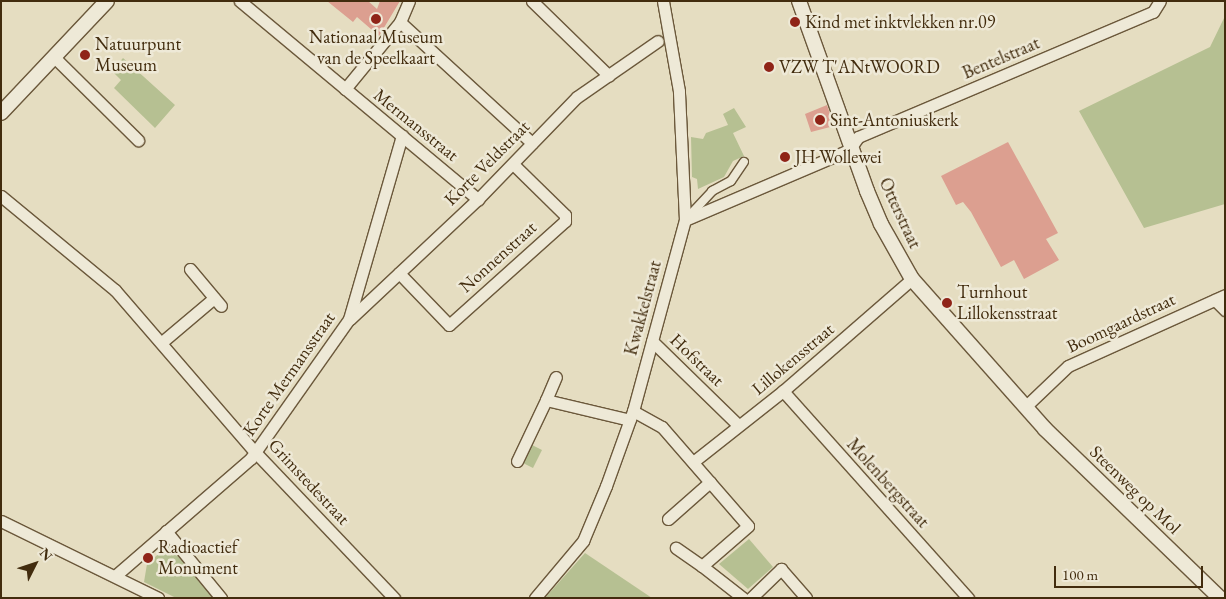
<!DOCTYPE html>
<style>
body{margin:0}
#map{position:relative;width:1226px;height:599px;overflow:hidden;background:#e5ddc1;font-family:"EB Garamond",serif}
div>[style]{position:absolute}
.green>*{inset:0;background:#b6c092}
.building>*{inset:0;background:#dc9f90}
.roads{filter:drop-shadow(1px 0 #6b583b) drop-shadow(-1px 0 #6b583b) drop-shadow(0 1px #6b583b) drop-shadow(0 -1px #6b583b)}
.pedestrian>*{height:8px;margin:-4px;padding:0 4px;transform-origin:4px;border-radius:4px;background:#eee9d7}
.minor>*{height:11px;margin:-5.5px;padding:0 5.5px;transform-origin:5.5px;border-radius:5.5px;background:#eee9d7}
.tertiary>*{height:14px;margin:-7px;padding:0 7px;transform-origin:7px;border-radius:7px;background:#eee9d7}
.dots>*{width:14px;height:14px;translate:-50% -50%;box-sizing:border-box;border:2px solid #eee9d7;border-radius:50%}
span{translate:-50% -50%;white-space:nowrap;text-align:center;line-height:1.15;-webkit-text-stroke:5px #eee9d7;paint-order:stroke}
.poi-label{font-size:18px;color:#422c0e}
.left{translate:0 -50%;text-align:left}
.street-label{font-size:18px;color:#422c0e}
.frame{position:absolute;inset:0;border:2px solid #422c0e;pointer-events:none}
.north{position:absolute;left:10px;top:539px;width:50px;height:50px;-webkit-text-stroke:4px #eee9d7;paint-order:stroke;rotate:49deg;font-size:14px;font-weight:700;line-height:20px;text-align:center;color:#422c0e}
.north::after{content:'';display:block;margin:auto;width:18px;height:22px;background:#422c0e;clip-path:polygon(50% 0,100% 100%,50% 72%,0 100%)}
.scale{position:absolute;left:1054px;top:566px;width:149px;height:22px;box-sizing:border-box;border:2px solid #422c0e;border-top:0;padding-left:6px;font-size:15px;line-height:18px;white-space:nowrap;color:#422c0e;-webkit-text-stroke:4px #eee9d7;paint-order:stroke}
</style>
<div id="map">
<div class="green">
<i style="clip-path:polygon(1225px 16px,1225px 204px,1144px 228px,1079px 111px,1210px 47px)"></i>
<i style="clip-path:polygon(123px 58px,175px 105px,155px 128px,114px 88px,121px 80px,112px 71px)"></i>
<i style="clip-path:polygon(734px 108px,746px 127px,733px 133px,744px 156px,733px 161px,724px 177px,698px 189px,697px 179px,692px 177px,691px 137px,703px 139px,706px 133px,728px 125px,723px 114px)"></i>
<i style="clip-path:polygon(530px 444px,542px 450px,533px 468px,521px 462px)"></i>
<i style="clip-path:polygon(749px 539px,773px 567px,748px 589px,719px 564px)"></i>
<i style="clip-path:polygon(170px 544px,213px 593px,211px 598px,176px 598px,144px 582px,147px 564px)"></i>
<i style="clip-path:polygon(585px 553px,652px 598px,545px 598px)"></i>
</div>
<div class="building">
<i style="clip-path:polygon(327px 1px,368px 1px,377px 9px,380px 1px,400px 1px,379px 36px,357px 17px,353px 22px)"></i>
<i style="clip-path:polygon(827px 105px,834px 126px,811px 132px,805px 114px)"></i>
<i style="clip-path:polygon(1008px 142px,1058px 233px,1046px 239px,1059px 260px,1024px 279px,1014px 260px,1001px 267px,971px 212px,963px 202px,956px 205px,941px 176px)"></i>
</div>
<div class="roads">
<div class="pedestrian">
<i style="left:690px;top:215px;width:33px;rotate:-47deg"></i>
<i style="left:712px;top:191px;width:21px;rotate:-28deg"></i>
<i style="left:731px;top:181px;width:23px;rotate:-56deg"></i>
</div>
<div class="minor">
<i style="left:240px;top:1px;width:310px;rotate:39.8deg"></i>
<i style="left:532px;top:1px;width:107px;rotate:44.2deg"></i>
<i style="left:400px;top:22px;width:179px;rotate:42.5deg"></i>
<i style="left:55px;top:58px;width:117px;rotate:44.7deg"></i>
<i style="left:345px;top:89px;width:87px;rotate:-50.6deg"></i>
<i style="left:400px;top:22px;width:23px;rotate:-67deg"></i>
<i style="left:1px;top:196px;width:148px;rotate:39.5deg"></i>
<i style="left:115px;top:290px;width:214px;rotate:49.2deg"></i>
<i style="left:255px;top:452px;width:202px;rotate:46.4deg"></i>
<i style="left:685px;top:220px;width:178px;rotate:-23.1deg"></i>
<i style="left:849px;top:150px;width:16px;rotate:-55deg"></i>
<i style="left:858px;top:137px;width:320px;rotate:-23deg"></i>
<i style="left:1153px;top:12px;width:13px;rotate:-58deg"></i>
<i style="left:190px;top:269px;width:48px;rotate:50deg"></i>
<i style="left:399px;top:273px;width:72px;rotate:46.1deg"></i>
<i style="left:449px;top:325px;width:156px;rotate:-41.9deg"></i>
<i style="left:565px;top:221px;width:6px;rotate:-90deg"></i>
<i style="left:565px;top:215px;width:73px;rotate:-135.6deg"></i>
<i style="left:1215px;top:300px;width:14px;rotate:45deg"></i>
<i style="left:350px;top:319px;width:175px;rotate:-43.2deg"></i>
<i style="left:478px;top:199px;width:142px;rotate:-45.9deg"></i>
<i style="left:577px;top:97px;width:98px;rotate:-34.7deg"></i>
<i style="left:652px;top:341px;width:120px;rotate:44.3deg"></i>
<i style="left:162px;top:342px;width:68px;rotate:-40.2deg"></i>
<i style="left:783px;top:391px;width:278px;rotate:48.2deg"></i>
<i style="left:546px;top:400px;width:25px;rotate:-67deg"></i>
<i style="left:1025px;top:407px;width:59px;rotate:-43.6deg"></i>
<i style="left:1068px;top:366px;width:172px;rotate:-24.3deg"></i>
<i style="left:633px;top:411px;width:33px;rotate:29deg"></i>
<i style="left:662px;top:427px;width:131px;rotate:49deg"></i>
<i style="left:748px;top:526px;width:61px;rotate:139deg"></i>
<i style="left:702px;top:566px;width:32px;rotate:-145deg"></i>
<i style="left:517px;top:461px;width:68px;rotate:-64.6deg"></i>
<i style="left:546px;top:400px;width:86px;rotate:13.4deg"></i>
<i style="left:693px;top:462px;width:115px;rotate:-38.3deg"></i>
<i style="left:783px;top:391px;width:171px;rotate:-41deg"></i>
<i style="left:668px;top:519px;width:56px;rotate:-41.4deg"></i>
<i style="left:1px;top:521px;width:175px;rotate:26.1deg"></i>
<i style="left:166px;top:531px;width:87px;rotate:50.6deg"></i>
<i style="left:702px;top:566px;width:52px;rotate:38deg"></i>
<i style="left:115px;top:576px;width:180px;rotate:-40.9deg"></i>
<i style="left:251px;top:458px;width:170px;rotate:-54.8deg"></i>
<i style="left:349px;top:319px;width:191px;rotate:-73.9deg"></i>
<i style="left:535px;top:598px;width:75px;rotate:-49.9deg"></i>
<i style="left:583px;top:541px;width:60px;rotate:-67.3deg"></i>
<i style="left:606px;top:486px;width:80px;rotate:-70.2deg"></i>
<i style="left:633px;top:411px;width:198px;rotate:-74.8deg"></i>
<i style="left:685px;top:220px;width:129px;rotate:-92.7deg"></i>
<i style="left:679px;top:91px;width:91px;rotate:-100.1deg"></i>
<i style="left:751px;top:598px;width:42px;rotate:-44deg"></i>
<i style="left:781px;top:569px;width:38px;rotate:49deg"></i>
</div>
<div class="tertiary">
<i style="left:799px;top:1px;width:202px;rotate:70.3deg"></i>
<i style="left:867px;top:191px;width:36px;rotate:67deg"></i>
<i style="left:881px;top:224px;width:63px;rotate:60.6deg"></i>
<i style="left:912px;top:279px;width:200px;rotate:48.4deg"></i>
<i style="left:1045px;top:429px;width:243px;rotate:44deg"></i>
<i style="left:1px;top:113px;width:154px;rotate:-46.6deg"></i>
</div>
</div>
<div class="dots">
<i style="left:376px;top:19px;background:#8f2418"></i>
<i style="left:795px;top:22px;background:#8f2418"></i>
<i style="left:85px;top:55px;background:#8f2418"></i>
<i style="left:769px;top:67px;background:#8f2418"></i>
<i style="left:820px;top:120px;background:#8f2418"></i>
<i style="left:785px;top:157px;background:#8f2418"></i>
<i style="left:947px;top:303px;background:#8f2418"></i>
<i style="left:148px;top:558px;background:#8f2418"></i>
</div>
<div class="poi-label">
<span class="left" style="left:805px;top:22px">Kind met inktvlekken nr.09</span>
<span style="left:376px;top:48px">Nationaal Museum<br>van de Speelkaart</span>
<span class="left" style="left:95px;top:55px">Natuurpunt<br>Museum</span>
<span class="left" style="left:779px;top:67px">VZW T'ANtWOORD</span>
<span class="left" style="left:830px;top:120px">Sint-Antoniuskerk</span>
<span class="left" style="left:795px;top:157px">JH Wollewei</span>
<span class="left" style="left:957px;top:303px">Turnhout<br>Lillokensstraat</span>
<span class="left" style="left:158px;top:558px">Radioactief<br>Monument</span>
</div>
<div class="street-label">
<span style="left:1001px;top:58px;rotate:-23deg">Bentelstraat</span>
<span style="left:416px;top:125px;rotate:39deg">Mermansstraat</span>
<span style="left:487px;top:163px;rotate:-45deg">Korte Veldstraat</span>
<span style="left:900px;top:213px;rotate:65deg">Otterstraat</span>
<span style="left:498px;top:257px;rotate:-42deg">Nonnenstraat</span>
<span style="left:643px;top:308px;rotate:-75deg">Kwakkelstraat</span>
<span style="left:1121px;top:323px;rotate:-25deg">Boomgaardstraat</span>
<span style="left:793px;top:359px;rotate:-40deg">Lillokensstraat</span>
<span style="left:697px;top:360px;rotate:44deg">Hofstraat</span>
<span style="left:289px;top:374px;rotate:-55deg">Korte Mermansstraat</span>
<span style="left:309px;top:482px;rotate:47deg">Grimstedestraat</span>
<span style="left:888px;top:483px;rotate:48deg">Molenbergstraat</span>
<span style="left:1135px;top:490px;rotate:44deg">Steenweg op Mol</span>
</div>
<div class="frame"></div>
<div class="north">N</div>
<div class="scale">100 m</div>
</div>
